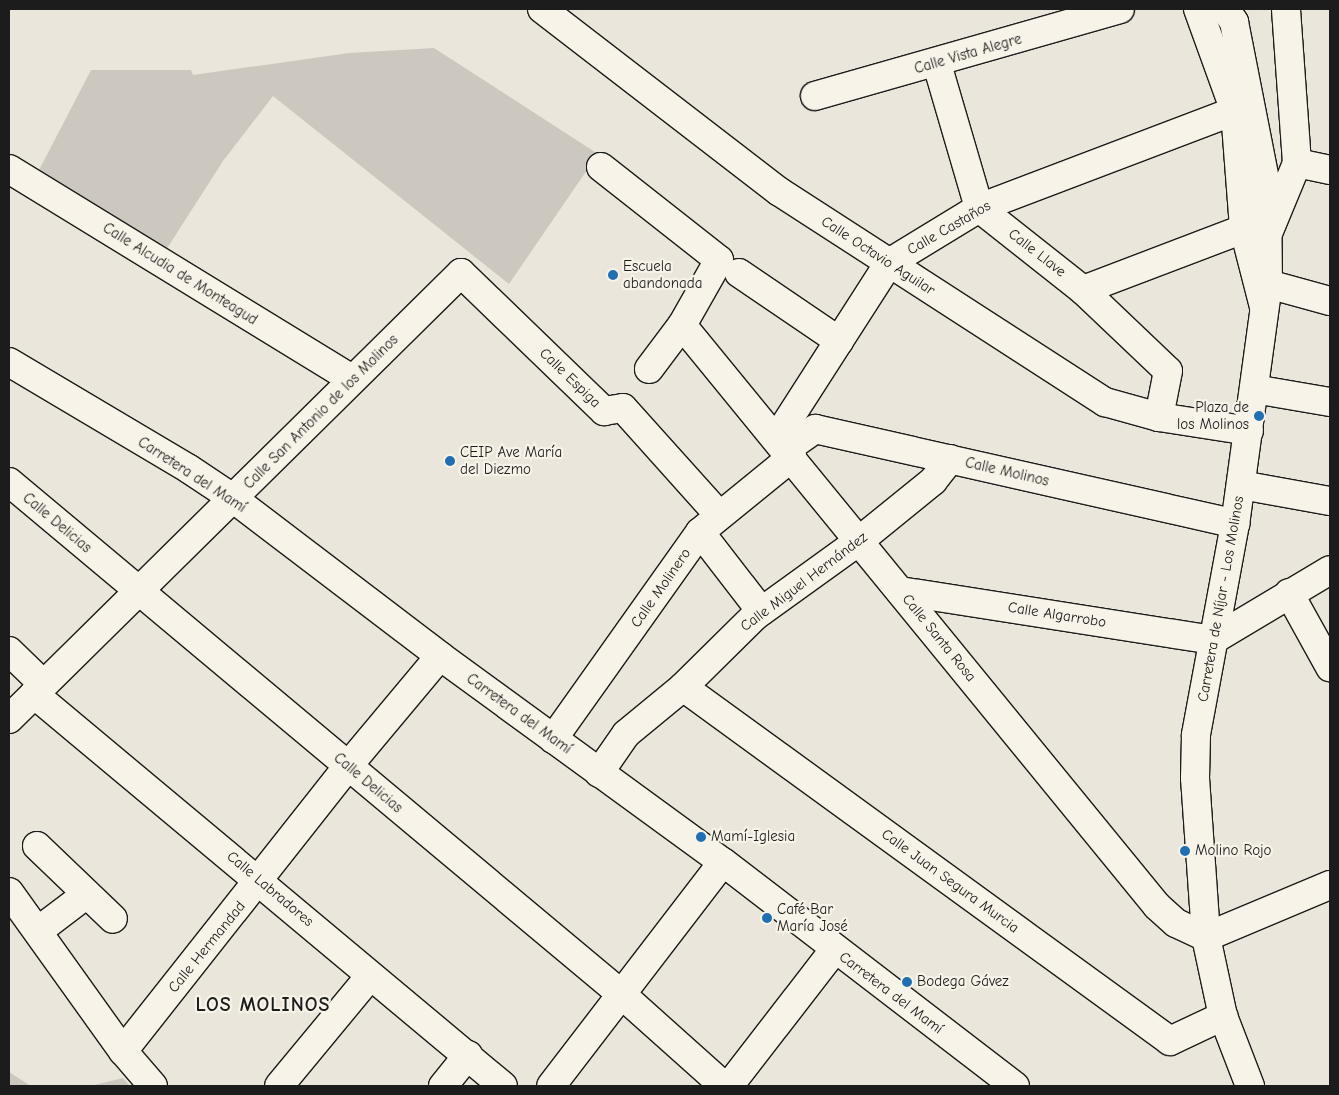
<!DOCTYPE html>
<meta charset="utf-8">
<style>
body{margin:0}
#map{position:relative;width:1339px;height:1095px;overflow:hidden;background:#eae6dc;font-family:"Comic Neue",sans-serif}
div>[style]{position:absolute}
.green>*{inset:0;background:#ccc8c0}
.roads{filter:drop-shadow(1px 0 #1c1c1c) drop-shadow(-1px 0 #1c1c1c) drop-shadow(0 1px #1c1c1c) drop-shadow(0 -1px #1c1c1c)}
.minor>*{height:28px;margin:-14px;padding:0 14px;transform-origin:14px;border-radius:14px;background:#f7f3e8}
.major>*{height:28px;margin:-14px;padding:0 14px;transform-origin:14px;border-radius:14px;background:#f7f3e8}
.dots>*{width:14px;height:14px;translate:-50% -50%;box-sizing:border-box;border:2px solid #f7f3e8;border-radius:50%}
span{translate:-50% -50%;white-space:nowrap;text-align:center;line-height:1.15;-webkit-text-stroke:4.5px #f7f3e8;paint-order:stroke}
.street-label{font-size:15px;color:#1c1c1c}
.poi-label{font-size:15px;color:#1c1c1c}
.left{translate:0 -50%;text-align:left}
.right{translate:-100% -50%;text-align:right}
.district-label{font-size:20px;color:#1c1c1c;font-weight:700;letter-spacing:1px}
.frame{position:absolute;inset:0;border:10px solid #1c1c1c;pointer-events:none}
</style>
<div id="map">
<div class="green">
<i style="clip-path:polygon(434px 48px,598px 154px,509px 284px,273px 96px,223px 161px,166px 250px,38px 172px,91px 70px,191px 70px,193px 75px,349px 53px)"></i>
<i style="clip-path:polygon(9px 1072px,31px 1086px,9px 1086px)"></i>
<i style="clip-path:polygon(123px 1078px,130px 1086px,90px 1086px)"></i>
</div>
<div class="roads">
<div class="minor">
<i style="left:542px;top:9px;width:300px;rotate:37.6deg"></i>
<i style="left:780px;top:192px;width:387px;rotate:32.9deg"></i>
<i style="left:1105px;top:402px;width:56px;rotate:15.5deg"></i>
<i style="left:1159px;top:417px;width:91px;rotate:8.8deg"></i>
<i style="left:1198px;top:9px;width:109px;rotate:70.1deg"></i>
<i style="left:1235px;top:111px;width:118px;rotate:85.6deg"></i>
<i style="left:1244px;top:229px;width:81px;rotate:75.6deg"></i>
<i style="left:937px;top:64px;width:150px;rotate:73.7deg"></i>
<i style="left:979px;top:208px;width:132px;rotate:38.3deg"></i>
<i style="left:1083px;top:290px;width:117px;rotate:43.6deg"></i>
<i style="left:1168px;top:371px;width:47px;rotate:101.1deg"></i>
<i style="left:815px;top:96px;width:317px;rotate:-15.9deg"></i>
<i style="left:1297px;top:163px;width:34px;rotate:12deg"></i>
<i style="left:601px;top:167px;width:150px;rotate:38.2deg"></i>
<i style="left:719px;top:260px;width:75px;rotate:119.6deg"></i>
<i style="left:682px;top:325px;width:55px;rotate:126.9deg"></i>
<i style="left:9px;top:169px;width:402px;rotate:31.5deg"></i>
<i style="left:1269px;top:231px;width:74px;rotate:-67.6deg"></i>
<i style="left:1297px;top:163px;width:154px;rotate:-94.1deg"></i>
<i style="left:739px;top:273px;width:121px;rotate:34.2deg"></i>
<i style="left:1268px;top:284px;width:64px;rotate:15.3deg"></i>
<i style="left:1083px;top:290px;width:172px;rotate:-20.8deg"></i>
<i style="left:682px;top:325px;width:750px;rotate:50.73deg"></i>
<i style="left:1157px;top:906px;width:25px;rotate:42deg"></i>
<i style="left:1176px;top:923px;width:33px;rotate:25deg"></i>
<i style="left:1206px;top:937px;width:134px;rotate:-22.8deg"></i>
<i style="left:9px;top:362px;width:209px;rotate:30.7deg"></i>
<i style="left:189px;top:469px;width:54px;rotate:33.7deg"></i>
<i style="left:234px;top:499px;width:259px;rotate:37.3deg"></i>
<i style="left:440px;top:656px;width:350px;rotate:36.1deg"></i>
<i style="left:723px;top:862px;width:368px;rotate:37.5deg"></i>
<i style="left:1254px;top:389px;width:77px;rotate:9.7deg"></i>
<i style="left:776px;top:439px;width:209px;rotate:-57.3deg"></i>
<i style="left:889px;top:263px;width:105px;rotate:-31.4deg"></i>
<i style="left:979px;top:208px;width:274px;rotate:-20.8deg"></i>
<i style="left:785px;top:450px;width:37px;rotate:-35deg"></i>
<i style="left:815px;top:429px;width:431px;rotate:12.7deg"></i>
<i style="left:9px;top:482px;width:797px;rotate:39.91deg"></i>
<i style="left:620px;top:993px;width:140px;rotate:41.8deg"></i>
<i style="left:1241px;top:485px;width:90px;rotate:10.2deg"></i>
<i style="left:700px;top:532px;width:100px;rotate:52.3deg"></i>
<i style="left:900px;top:591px;width:317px;rotate:8.9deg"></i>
<i style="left:1213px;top:640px;width:136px;rotate:-30.9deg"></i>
<i style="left:1289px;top:593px;width:85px;rotate:61deg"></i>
<i style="left:9px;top:651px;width:47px;rotate:44.1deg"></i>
<i style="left:683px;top:687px;width:602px;rotate:36.01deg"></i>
<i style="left:1170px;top:1041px;width:59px;rotate:-25.3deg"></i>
<i style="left:34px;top:694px;width:611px;rotate:39.89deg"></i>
<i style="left:9px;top:719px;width:635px;rotate:-44.62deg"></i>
<i style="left:461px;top:273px;width:199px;rotate:44deg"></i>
<i style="left:604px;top:411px;width:19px;rotate:-9deg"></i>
<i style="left:623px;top:408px;width:144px;rotate:48.1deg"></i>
<i style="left:553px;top:739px;width:254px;rotate:-54.6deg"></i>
<i style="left:700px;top:532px;width:119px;rotate:-39.2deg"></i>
<i style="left:599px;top:773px;width:47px;rotate:-55.3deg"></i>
<i style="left:626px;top:734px;width:74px;rotate:-39.5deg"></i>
<i style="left:683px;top:687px;width:101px;rotate:-44.6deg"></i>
<i style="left:755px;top:616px;width:128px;rotate:-35.8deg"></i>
<i style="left:859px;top:541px;width:95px;rotate:-39deg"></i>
<i style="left:933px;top:481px;width:28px;rotate:-52deg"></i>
<i style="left:37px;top:846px;width:105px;rotate:43.8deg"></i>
<i style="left:9px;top:892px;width:196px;rotate:54.4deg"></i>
<i style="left:123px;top:1051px;width:46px;rotate:49.4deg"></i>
<i style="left:38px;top:931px;width:61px;rotate:-37.1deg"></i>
<i style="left:123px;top:1051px;width:363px;rotate:-51.7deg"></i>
<i style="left:348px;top:766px;width:143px;rotate:-50.1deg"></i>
<i style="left:279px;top:1086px;width:143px;rotate:-50.4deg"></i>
<i style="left:443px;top:1086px;width:40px;rotate:-51deg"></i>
<i style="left:551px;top:1086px;width:282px;rotate:-52.5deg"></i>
<i style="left:729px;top:1086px;width:172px;rotate:-52.3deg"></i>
</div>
<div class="major">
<i style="left:1225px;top:9px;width:16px;rotate:55deg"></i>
<i style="left:1234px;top:22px;width:171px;rotate:78.9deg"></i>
<i style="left:1267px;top:190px;width:94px;rotate:89.4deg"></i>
<i style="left:1268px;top:284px;width:242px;rotate:97.8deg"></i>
<i style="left:1235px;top:524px;width:215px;rotate:100.5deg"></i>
<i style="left:1196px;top:735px;width:43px;rotate:91.3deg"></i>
<i style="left:1195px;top:778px;width:159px;rotate:86deg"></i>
<i style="left:1206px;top:937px;width:81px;rotate:77.9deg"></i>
<i style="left:1223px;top:1016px;width:75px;rotate:68.9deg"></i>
</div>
</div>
<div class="dots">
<i style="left:613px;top:275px;background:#1f6fb2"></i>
<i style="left:1259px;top:416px;background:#1f6fb2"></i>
<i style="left:450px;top:461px;background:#1f6fb2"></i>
<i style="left:701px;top:837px;background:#1f6fb2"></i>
<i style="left:1185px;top:851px;background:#1f6fb2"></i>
<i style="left:767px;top:918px;background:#1f6fb2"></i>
<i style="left:907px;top:982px;background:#1f6fb2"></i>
</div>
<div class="street-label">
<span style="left:968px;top:54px;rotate:-16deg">Calle Vista Alegre</span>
<span style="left:949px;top:228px;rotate:-30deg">Calle Castaños</span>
<span style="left:1037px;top:253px;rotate:38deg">Calle Llave</span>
<span style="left:878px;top:256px;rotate:33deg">Calle Octavio Aguilar</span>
<span style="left:180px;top:274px;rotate:32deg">Calle Alcudia de Monteagud</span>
<span style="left:570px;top:378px;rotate:44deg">Calle Espiga</span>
<span style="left:321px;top:412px;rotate:-45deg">Calle San Antonio de los Molinos</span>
<span style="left:1007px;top:472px;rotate:13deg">Calle Molinos</span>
<span style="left:192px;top:475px;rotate:33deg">Carretera del Mamí</span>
<span style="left:57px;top:523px;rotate:40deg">Calle Delicias</span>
<span style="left:804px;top:582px;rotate:-37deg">Calle Miguel Hernández</span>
<span style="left:661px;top:588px;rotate:-55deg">Calle Molinero</span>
<span style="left:1221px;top:599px;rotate:-80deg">Carretera de Níjar - Los Molinos</span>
<span style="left:1057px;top:615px;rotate:9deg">Calle Algarrobo</span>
<span style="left:939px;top:638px;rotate:51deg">Calle Santa Rosa</span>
<span style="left:519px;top:714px;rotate:36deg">Carretera del Mamí</span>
<span style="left:368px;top:783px;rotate:40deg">Calle Delicias</span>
<span style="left:950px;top:881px;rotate:36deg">Calle Juan Segura Murcia</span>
<span style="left:270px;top:889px;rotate:40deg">Calle Labradores</span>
<span style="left:207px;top:947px;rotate:-51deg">Calle Hermandad</span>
<span style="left:891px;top:993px;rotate:37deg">Carretera del Mamí</span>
</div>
<div class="poi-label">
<span class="left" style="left:623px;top:275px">Escuela<br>abandonada</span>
<span class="right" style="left:1249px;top:416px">Plaza de<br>los Molinos</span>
<span class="left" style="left:460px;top:461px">CEIP Ave María<br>del Diezmo</span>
<span class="left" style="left:711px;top:837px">Mamí-Iglesia</span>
<span class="left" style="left:1195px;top:851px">Molino Rojo</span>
<span class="left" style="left:777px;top:918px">Café Bar<br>María José</span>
<span class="left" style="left:917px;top:982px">Bodega Gávez</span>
</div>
<div class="district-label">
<span style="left:263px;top:1004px">LOS MOLINOS</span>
</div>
<div class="frame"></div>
</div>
